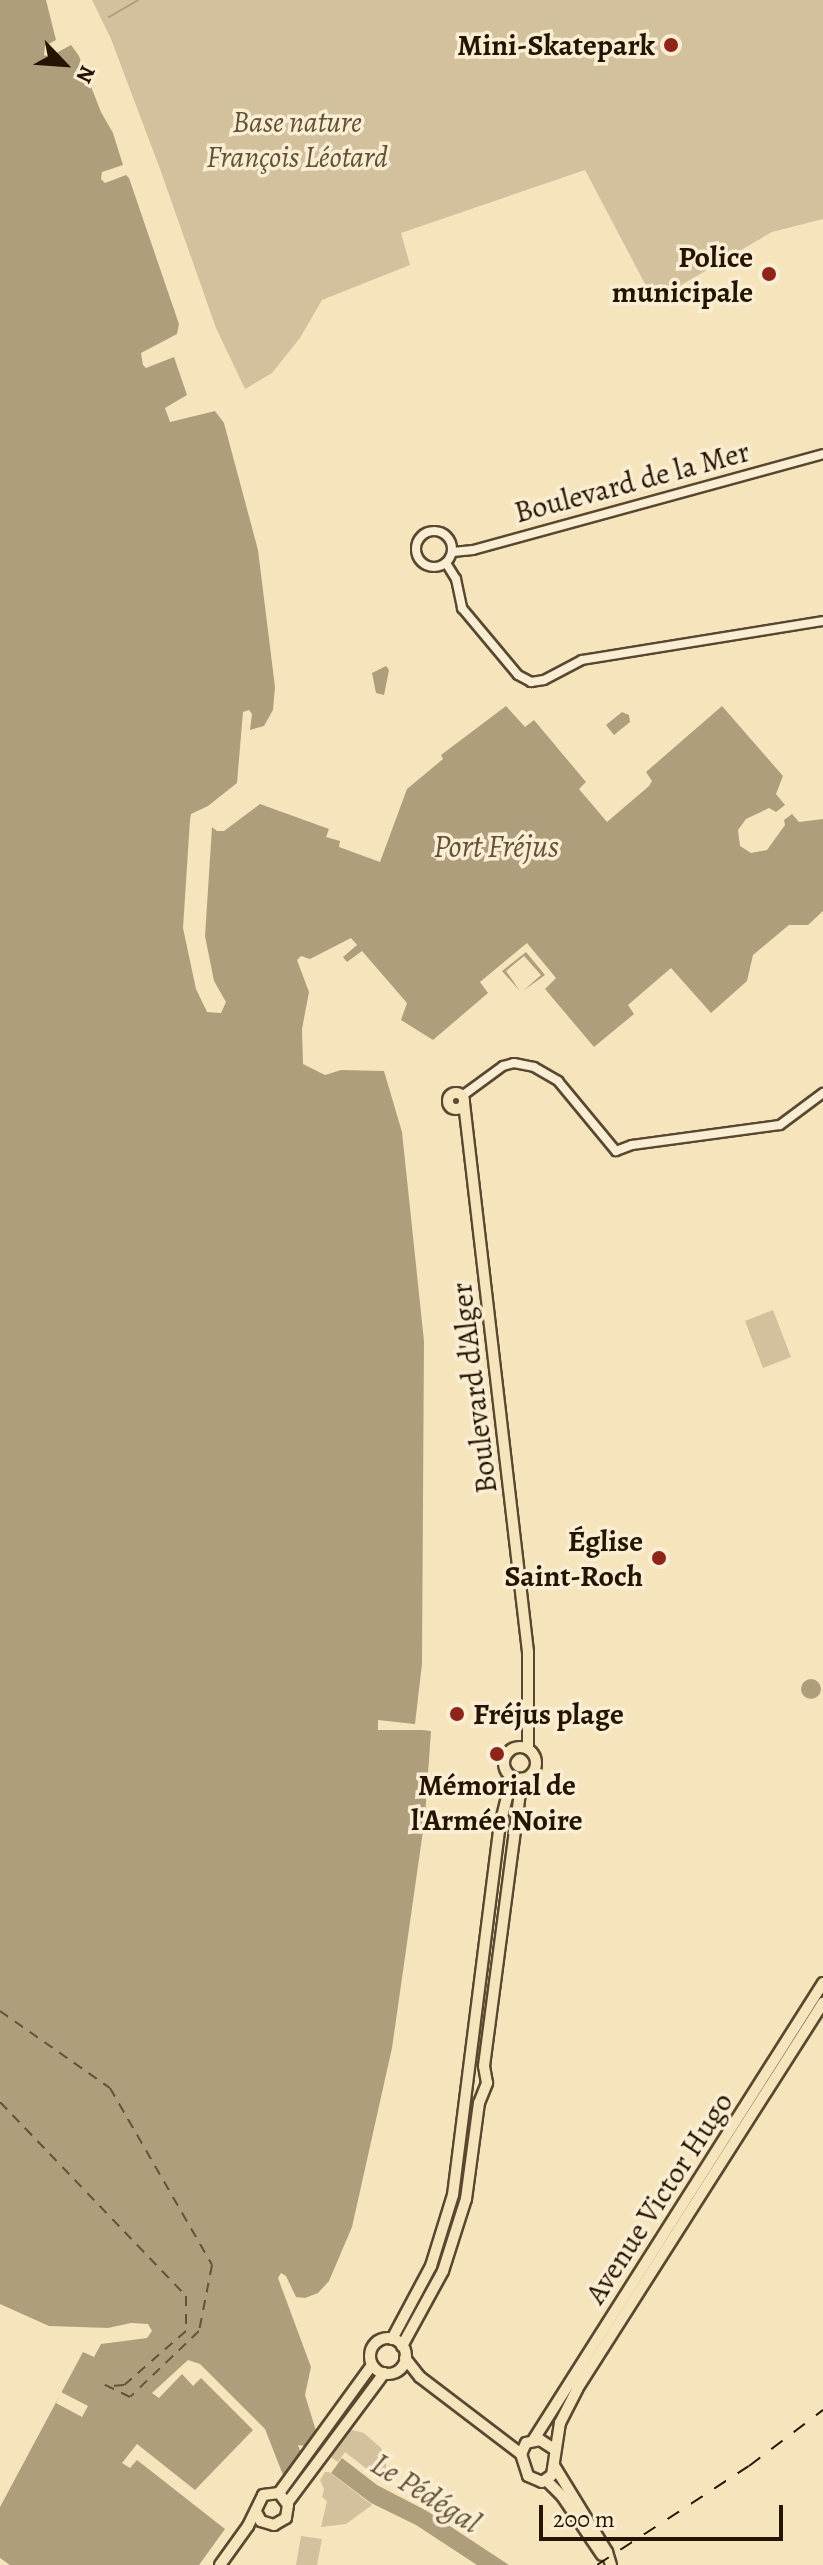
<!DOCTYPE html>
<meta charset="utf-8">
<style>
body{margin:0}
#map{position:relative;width:823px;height:2565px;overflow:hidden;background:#f6e5bc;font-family:Alegreya,serif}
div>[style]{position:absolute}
.green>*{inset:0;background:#d2c19c}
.water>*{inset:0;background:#af9e7c}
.round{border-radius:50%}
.pier>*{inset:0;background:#f6e5bc}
.stream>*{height:2px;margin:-1px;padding:0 1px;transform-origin:1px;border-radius:1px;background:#af9e7c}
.ferry>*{height:2px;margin-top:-1px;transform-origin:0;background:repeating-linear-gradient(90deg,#635238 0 10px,transparent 0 18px)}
.roads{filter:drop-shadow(2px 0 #594830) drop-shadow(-2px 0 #594830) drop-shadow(0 2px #594830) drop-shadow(0 -2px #594830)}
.minor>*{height:8px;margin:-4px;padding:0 4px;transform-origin:4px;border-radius:4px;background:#f9eed3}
.minor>.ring{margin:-4px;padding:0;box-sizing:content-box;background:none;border:8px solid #f9eed3;border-radius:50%}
.major>*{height:10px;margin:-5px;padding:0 5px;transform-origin:5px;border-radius:5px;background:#f6e5bc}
.major>.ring{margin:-5px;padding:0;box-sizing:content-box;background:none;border:10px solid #f6e5bc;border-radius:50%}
.rail>*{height:2px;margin-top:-1px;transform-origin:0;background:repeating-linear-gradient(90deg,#251401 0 14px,transparent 0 28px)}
.dots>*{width:22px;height:22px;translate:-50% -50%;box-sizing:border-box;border:4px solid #f9eed3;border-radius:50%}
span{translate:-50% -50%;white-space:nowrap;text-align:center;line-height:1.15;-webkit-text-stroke:7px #f9eed3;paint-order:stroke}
.poi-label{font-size:30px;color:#251401;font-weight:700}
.right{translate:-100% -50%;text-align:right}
.left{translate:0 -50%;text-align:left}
.park-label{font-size:30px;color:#625137;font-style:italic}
.street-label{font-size:30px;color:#251401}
.water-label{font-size:32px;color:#635238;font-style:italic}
.north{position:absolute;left:24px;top:24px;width:80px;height:80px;-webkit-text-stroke:6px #f9eed3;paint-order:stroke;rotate:115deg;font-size:22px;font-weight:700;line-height:32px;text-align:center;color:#251401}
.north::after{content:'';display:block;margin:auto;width:28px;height:36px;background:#251401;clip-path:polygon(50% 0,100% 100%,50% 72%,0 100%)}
.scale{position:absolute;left:539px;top:2505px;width:244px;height:36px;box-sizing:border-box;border:4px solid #251401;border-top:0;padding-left:10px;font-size:24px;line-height:28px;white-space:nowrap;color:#251401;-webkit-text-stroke:6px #f9eed3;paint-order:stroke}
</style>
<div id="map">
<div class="green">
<i style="clip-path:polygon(92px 0,823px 0,823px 219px,772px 232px,654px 301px,585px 170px,401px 233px,410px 265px,322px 300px,300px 338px,272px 373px,245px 389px,216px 328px,160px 169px,111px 39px)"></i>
<i style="clip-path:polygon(773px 1310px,791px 1357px,763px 1368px,745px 1321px)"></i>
<i style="clip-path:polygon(352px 2430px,364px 2433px,382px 2449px,386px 2458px,386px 2484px,345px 2452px,338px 2462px,327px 2455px,345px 2432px)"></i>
<i style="clip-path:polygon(325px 2472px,329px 2472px,372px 2505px,346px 2524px,321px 2527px,327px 2501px,322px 2497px,324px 2489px,320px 2480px)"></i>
<i style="clip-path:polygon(301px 2536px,322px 2539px,317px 2565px,296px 2565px)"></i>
</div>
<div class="water">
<i style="clip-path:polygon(0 0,46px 0,56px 40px,45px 46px,44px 55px,49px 57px,71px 45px,79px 56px,101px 112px,113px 133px,123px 165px,102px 172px,101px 179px,105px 183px,126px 175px,129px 178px,179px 324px,177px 334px,141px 353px,143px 365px,146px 368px,174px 357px,187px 395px,165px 408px,170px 422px,215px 411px,224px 423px,258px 550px,275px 687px,273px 710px,264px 726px,250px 730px,252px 714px,249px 710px,243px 712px,237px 783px,208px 806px,191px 814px,190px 820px,183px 928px,196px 989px,207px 1012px,221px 1013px,226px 1002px,214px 981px,205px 936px,212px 827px,217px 831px,224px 831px,260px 804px,329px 829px,326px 837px,340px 841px,339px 847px,380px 862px,407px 789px,443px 759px,441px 755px,506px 706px,525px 727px,534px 720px,586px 782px,579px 789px,607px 822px,649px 786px,652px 781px,646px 772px,722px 706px,783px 776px,776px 794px,785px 805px,776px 812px,769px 808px,746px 819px,738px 830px,740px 846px,751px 853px,767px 850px,785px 825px,784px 820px,792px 814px,799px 822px,823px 819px,823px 911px,808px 925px,789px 925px,753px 955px,747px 981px,711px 1013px,671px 968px,628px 1005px,634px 1014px,594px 1047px,545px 989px,556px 978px,527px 943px,480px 982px,488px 993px,433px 1040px,401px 1020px,407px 1003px,362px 951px,347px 962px,343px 957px,357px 945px,351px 938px,310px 959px,301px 956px,297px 960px,309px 992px,302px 1029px,303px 1064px,325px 1075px,341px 1070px,384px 1071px,402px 1132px,424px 1341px,422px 1664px,415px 1724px,422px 1730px,431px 1731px,425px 1817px,392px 2048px,352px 2227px,329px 2281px,318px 2293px,305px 2298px,296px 2297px,286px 2276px,281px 2273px,278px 2278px,311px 2367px,305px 2395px,316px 2431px,305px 2446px,298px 2445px,301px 2453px,283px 2475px,265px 2429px,200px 2364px,188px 2360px,152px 2393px,159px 2398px,182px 2374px,193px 2386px,201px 2378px,253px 2430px,195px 2490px,137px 2444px,122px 2463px,130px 2468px,137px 2460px,225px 2529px,199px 2565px,10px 2565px,0 2558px,0 2507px,83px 2352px,94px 2357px,101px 2344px,147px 2338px,152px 2331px,148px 2324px,131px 2323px,108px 2328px,49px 2326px,0 2304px)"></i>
<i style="clip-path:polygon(386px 666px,389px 670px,384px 695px,376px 693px,372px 673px)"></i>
<i style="clip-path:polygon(622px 712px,629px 715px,630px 722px,614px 735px,606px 725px)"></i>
<i style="clip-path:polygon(526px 952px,545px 975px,523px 991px,541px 975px,524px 956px,506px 971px,520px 991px,502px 971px)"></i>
<i class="round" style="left:801px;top:1679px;width:20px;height:20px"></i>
<i style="clip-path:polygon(342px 2458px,377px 2485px,427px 2511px,509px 2565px,477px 2565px,416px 2525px,371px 2503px,331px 2473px)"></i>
</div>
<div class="pier">
<i style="clip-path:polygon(378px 1720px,423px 1725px,422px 1730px,378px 1730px)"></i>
<i style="clip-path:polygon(61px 2392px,88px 2406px,82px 2417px,56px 2403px)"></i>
</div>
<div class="stream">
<i style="left:109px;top:17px;width:34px;rotate:-30deg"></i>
</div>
<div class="ferry">
<i style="left:0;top:2011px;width:134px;rotate:35deg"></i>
<i style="left:110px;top:2088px;width:204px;rotate:60deg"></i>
<i style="left:212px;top:2265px;width:67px;rotate:101.1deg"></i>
<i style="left:199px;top:2331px;width:95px;rotate:136.3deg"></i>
<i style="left:130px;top:2397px;width:34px;rotate:-154deg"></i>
<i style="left:0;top:2102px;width:269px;rotate:46.2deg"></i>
<i style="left:186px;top:2296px;width:35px;rotate:90deg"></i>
<i style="left:186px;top:2331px;width:82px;rotate:138.9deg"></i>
<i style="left:124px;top:2385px;width:13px;rotate:176deg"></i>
</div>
<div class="roads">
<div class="minor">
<i class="ring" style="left:416px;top:531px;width:28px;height:28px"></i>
<i style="left:453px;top:552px;width:20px;rotate:-6deg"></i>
<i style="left:473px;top:550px;width:363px;rotate:-15.3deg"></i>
<i style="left:446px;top:563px;width:19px;rotate:58deg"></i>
<i style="left:456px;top:579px;width:30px;rotate:78deg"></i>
<i style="left:462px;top:608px;width:87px;rotate:50.1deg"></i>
<i style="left:518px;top:675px;width:15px;rotate:28deg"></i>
<i style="left:531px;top:682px;width:13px;rotate:-9deg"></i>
<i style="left:544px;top:680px;width:43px;rotate:-27.8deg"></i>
<i style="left:582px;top:660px;width:244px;rotate:-9.2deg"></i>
<i style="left:462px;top:1096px;width:51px;rotate:-36.2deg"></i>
<i style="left:503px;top:1066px;width:11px;rotate:-15deg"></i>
<i style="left:514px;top:1063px;width:20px;rotate:11deg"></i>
<i style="left:534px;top:1067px;width:28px;rotate:30deg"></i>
<i style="left:558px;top:1081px;width:91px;rotate:50.4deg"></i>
<i style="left:616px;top:1151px;width:17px;rotate:-21deg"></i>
<i style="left:632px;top:1145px;width:149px;rotate:-7.7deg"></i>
<i style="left:780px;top:1125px;width:54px;rotate:-36.7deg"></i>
</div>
<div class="major">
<i class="ring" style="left:448px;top:1093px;width:6px;height:6px"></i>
<i style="left:464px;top:1103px;width:553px;rotate:83.35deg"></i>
<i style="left:528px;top:1652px;width:97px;rotate:90deg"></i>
<i class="ring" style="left:504px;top:1747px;width:22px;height:22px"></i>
<i class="ring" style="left:370px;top:2338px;width:26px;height:26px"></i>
<i style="left:392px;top:2339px;width:83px;rotate:-61.9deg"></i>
<i style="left:431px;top:2266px;width:74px;rotate:-72.8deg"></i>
<i style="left:453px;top:2195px;width:373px;rotate:-82.8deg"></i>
<i style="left:500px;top:1825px;width:49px;rotate:-76deg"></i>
<i style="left:402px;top:2346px;width:85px;rotate:-61.3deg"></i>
<i style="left:443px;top:2271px;width:76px;rotate:-72.3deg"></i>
<i style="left:466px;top:2199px;width:97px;rotate:-82.3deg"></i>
<i style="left:479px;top:2103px;width:22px;rotate:-68deg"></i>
<i style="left:487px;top:2083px;width:17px;rotate:-100deg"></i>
<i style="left:484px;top:2066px;width:290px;rotate:-82.5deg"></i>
<i style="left:405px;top:2358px;width:24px;rotate:52deg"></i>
<i style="left:420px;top:2377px;width:127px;rotate:37.3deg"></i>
<i style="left:534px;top:2439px;width:540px;rotate:-57.63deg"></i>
<i style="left:554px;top:2449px;width:17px;rotate:-147deg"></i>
<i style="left:540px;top:2440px;width:14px;rotate:168deg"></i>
<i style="left:526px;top:2443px;width:12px;rotate:114deg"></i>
<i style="left:521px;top:2454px;width:23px;rotate:72deg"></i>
<i style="left:528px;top:2476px;width:15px;rotate:23deg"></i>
<i style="left:542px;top:2482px;width:12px;rotate:-35deg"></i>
<i style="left:552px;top:2475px;width:53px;rotate:-81.3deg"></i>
<i style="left:560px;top:2423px;width:38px;rotate:-63deg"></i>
<i style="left:577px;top:2389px;width:458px;rotate:-57.5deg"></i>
<i style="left:555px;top:2467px;width:100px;rotate:58.5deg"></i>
<i style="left:607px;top:2552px;width:14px;rotate:73deg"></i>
<i style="left:546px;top:2480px;width:23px;rotate:45deg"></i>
<i style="left:562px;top:2496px;width:71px;rotate:55.9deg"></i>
<i style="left:279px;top:2493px;width:158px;rotate:-54deg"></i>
<i style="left:288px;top:2502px;width:161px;rotate:-53.3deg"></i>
<i style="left:220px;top:2565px;width:48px;rotate:-54.3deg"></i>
<i style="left:248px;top:2526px;width:34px;rotate:-64deg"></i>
<i style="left:263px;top:2495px;width:16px;rotate:-7deg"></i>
<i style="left:279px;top:2493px;width:15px;rotate:53deg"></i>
<i style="left:288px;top:2505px;width:13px;rotate:99deg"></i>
<i style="left:286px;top:2518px;width:14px;rotate:150deg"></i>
<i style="left:274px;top:2525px;width:14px;rotate:-163deg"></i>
<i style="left:261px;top:2521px;width:10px;rotate:-119deg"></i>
</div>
</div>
<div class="rail">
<i style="left:597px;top:2565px;width:181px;rotate:-33.1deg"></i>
<i style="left:749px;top:2466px;width:93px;rotate:-37.1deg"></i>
</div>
<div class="dots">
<i style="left:671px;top:45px;background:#8f2418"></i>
<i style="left:769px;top:274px;background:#8f2418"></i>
<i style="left:659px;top:1558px;background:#8f2418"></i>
<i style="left:457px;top:1714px;background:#8f2418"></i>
<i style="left:497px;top:1754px;background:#8f2418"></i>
</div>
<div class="poi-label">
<span class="right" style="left:655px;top:45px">Mini-Skatepark</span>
<span class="right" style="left:753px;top:274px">Police<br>municipale</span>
<span class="right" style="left:643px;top:1558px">Église<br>Saint-Roch</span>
<span class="left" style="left:473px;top:1714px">Fréjus plage</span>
<span style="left:497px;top:1802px">Mémorial de<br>l'Armée Noire</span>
</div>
<div class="park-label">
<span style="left:297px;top:139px">Base nature<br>François Léotard</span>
</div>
<div class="street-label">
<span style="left:632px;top:482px;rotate:-15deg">Boulevard de la Mer</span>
<span style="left:474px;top:1388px;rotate:-97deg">Boulevard d'Alger</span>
<span style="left:659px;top:2198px;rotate:-57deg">Avenue Victor Hugo</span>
</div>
<div class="water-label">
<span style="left:496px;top:846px">Port Fréjus</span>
<span style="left:426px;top:2493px;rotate:32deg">Le Pédégal</span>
</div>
<div class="north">N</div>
<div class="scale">200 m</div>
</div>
